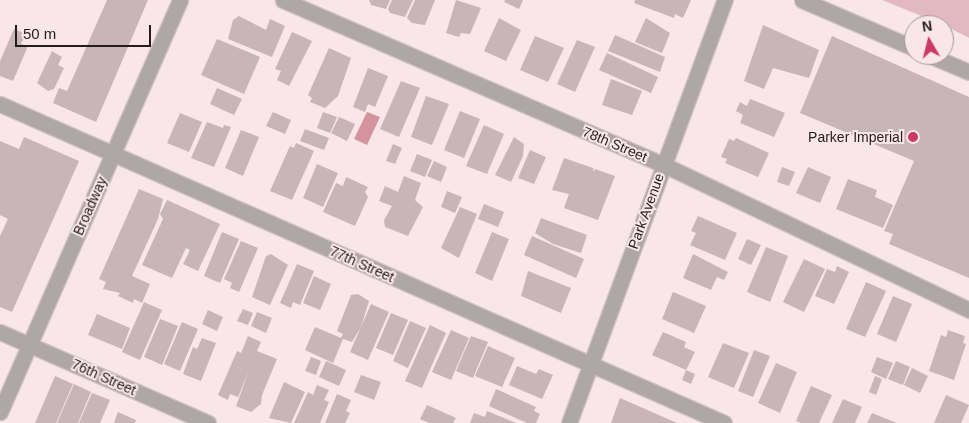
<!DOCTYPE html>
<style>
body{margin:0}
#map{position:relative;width:969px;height:423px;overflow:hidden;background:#f8e6e8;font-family:Helvetica,sans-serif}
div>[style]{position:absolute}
.green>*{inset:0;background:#e3b9c0}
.water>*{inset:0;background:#d5939f}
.building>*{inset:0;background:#c7b5b8}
.roads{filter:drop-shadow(1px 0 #d2c2c4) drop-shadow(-1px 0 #d2c2c4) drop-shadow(0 1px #d2c2c4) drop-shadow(0 -1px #d2c2c4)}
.minor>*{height:15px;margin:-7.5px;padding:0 7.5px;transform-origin:7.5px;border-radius:7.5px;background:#aea6a7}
.tertiary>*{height:15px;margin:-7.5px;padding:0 7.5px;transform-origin:7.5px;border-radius:7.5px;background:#aea6a7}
.dots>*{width:14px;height:14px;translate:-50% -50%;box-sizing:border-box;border:2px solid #f8e6e8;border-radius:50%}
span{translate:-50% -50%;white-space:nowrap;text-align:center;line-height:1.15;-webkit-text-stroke:4px #f8e6e8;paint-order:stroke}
.poi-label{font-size:14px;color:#241d1e}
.right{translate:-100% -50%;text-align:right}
.street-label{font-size:14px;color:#241d1e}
.north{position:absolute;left:904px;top:15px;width:50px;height:50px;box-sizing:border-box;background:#f8e6e8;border:1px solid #a39697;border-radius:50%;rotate:352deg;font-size:14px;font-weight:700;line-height:20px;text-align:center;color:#241d1e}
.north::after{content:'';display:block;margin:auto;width:18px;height:22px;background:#ca3c65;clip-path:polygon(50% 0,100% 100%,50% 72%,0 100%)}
.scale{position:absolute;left:15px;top:25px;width:136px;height:22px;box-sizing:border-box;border:2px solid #241d1e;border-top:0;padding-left:6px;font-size:15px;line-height:18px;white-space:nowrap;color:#241d1e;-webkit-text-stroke:4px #f8e6e8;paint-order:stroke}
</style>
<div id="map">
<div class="green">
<i style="clip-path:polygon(882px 0,969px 0,969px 38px,944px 25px)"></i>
</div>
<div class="water">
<i style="clip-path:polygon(367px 112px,380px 117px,367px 145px,354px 139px)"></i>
</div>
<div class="building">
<i style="clip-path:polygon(107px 0,148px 0,96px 122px,53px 103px,59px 88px,67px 91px)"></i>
<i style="clip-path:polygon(369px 0,390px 0,386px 9px,371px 5px)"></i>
<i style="clip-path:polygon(392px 0,413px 0,405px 17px,390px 13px,388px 9px)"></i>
<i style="clip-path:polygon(415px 0,435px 0,425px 25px,412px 23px,407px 18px)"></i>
<i style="clip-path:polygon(456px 0,481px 8px,470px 34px,461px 33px,459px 37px,446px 33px)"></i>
<i style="clip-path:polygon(505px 0,523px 0,519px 9px,504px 2px)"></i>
<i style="clip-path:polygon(635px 0,691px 0,683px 18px,675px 14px,674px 18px,634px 3px)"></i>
<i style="clip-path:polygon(239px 16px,266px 30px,270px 19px,285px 26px,272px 57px,228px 39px,233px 20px)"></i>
<i style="clip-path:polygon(499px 18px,521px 30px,506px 61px,484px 51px)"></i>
<i style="clip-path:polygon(646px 18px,670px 33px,662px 53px,635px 42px)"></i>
<i style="clip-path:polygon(763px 25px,819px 50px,809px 78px,773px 68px,764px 89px,744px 81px)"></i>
<i style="clip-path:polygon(14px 29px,26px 34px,21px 44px,28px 46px,13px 81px,0 76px,0 61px)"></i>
<i style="clip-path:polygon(292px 32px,312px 41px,289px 86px,277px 80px,281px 71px,275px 69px)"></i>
<i style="clip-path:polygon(615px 35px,665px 57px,660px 72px,608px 51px)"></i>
<i style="clip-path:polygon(535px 36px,564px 48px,548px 82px,520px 70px)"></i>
<i style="clip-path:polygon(832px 36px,969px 97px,969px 278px,889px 244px,893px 234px,884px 231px,914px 161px,800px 113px)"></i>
<i style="clip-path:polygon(217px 39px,260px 57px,244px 94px,201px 75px)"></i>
<i style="clip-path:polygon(577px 40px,595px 47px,575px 92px,557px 84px)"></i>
<i style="clip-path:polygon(329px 48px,351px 58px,338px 96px,325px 108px,310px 102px,312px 98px,308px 95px)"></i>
<i style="clip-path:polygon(52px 51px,62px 57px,58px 65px,64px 68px,54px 89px,48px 91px,37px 83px)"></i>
<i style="clip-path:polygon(607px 53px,658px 77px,651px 93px,599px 70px)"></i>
<i style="clip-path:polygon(368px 68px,388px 76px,375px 107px,368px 104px,365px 112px,353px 107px)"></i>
<i style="clip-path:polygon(611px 79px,642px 91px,632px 115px,602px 105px)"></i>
<i style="clip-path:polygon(401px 81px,420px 88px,399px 137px,380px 129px)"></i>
<i style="clip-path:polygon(217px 88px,242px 99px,234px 115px,210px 104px)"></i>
<i style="clip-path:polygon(426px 96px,449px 104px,432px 145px,411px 137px)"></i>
<i style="clip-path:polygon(750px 99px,785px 113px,774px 137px,740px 123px,743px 115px,736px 111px,740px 102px,747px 106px)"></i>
<i style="clip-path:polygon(460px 111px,480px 119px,464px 158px,444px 150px)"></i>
<i style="clip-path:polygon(273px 112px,291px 120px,285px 134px,266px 126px)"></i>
<i style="clip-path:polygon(323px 112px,337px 117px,330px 133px,317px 128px)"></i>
<i style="clip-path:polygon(180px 113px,202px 122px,189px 152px,167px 143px)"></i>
<i style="clip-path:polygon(339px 117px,355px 124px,347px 141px,331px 133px)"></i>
<i style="clip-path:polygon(207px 122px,223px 128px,224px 125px,231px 127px,214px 167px,191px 158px)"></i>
<i style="clip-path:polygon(484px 125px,504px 134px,487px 174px,466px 166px)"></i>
<i style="clip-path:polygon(305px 129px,329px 138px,324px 150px,300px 141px)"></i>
<i style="clip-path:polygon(241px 130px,259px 137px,243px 176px,225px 168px)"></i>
<i style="clip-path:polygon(24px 137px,79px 161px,12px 312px,0 307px,0 236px,8px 219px,0 215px,0 141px,19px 149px)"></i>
<i style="clip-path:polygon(514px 137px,524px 144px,523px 156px,511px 182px,495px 175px)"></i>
<i style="clip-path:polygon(736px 138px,769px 153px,758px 177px,725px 163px,727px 159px,721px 157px,729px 139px,734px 141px)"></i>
<i style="clip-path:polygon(296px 143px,314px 151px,292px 200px,270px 191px,290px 146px,294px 148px)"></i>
<i style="clip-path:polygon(393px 144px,402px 148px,395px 164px,386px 161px)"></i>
<i style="clip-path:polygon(530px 150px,546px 157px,534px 184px,518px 178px)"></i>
<i style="clip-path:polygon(417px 154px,432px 160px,425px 177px,410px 171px)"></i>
<i style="clip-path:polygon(564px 158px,593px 168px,594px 172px,595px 169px,615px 176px,598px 220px,564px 208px,569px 194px,552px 190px)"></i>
<i style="clip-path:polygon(434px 161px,447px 167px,441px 182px,427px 176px)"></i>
<i style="clip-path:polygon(317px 164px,338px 173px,323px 207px,303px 198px)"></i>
<i style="clip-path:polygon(782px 167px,795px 172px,789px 186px,777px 182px)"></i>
<i style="clip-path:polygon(808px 167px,831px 177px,820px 203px,796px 193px)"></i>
<i style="clip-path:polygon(404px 176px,421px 183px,415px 200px,423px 207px,408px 236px,385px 227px,384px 220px,392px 206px,379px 201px,385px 186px,398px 192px)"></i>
<i style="clip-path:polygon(346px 177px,368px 187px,365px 192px,368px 197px,355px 226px,323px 212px,336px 183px,343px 186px)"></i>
<i style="clip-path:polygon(848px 179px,877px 190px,875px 197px,893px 205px,883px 228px,836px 209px)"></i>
<i style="clip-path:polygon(139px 189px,163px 199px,158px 219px,132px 276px,150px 284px,142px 303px,134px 299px,133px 303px,118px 296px,120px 293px,103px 289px,106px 282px,99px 279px)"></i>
<i style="clip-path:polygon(447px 191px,462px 197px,455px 213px,441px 207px)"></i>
<i style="clip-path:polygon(167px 200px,220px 224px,198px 271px,183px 264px,190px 250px,186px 248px,172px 278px,142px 265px,163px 219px,160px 214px)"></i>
<i style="clip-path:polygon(484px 204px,504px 212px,498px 227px,478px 219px)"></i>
<i style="clip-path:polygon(460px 207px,477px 214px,459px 258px,441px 248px)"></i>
<i style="clip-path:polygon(698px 216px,737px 233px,725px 260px,690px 245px,696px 233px,691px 231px)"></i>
<i style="clip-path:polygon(541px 218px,587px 235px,581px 253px,553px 244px,535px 233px)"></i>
<i style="clip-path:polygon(222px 232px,239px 239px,220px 283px,204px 276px)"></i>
<i style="clip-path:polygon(492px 232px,509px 239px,492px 281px,475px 273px)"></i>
<i style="clip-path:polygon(532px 236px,584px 259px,576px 278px,524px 255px)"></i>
<i style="clip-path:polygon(747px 239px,761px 245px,751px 265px,738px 259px)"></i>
<i style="clip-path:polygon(241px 241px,258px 248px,239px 292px,230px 288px,232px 283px,224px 279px)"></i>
<i style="clip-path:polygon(766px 247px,788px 256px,770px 302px,747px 292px)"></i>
<i style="clip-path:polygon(271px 254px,288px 265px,270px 305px,252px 297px,266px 256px)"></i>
<i style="clip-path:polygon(693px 254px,728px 272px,724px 280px,717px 277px,711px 290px,683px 278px)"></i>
<i style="clip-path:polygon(804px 259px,825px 269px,804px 312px,783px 302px)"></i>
<i style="clip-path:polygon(297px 264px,314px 271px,300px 305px,293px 302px,291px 308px,280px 303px)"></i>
<i style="clip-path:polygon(837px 266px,849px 272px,834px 304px,815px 296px,827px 269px,835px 272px)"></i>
<i style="clip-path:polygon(528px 271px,571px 288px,561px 313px,521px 296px)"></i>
<i style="clip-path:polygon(314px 276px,331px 284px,320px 310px,303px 303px)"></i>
<i style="clip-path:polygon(866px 282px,886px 291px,865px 337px,846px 329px)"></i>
<i style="clip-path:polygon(673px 292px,706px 306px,694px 333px,662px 319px)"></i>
<i style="clip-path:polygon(358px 294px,369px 301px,361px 327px,352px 342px,343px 339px,333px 363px,305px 350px,315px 327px,341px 338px,343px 334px,337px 331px,351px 295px)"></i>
<i style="clip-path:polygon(893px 296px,912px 304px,896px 342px,877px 334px)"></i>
<i style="clip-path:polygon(144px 302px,162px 310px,140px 360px,122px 352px)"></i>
<i style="clip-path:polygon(371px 304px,389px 312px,368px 360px,350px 352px)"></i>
<i style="clip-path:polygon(243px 309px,253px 313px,248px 325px,237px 321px)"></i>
<i style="clip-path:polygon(208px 310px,223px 317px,217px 331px,202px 324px)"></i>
<i style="clip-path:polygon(257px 312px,272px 318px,266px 333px,251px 326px)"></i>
<i style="clip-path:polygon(391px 313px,408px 320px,393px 355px,376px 348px)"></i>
<i style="clip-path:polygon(97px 314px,130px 328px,122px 349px,88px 335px)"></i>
<i style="clip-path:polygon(160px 319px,178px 326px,162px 365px,144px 357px)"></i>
<i style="clip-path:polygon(410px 321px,426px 328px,408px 368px,393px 361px)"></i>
<i style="clip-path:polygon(182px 322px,198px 329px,180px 371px,164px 364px)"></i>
<i style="clip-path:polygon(430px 325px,446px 333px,422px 388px,405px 381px)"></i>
<i style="clip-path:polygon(451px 330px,469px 338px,451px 380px,432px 372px)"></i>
<i style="clip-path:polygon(948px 330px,965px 336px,963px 343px,966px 344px,954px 380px,929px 371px,941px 335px,946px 337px)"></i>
<i style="clip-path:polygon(663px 332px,686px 342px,684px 347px,695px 352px,686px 370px,695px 374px,691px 384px,682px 380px,686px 370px,652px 355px)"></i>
<i style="clip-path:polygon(248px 336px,261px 342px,257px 351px,277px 359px,262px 395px,261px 404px,251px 412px,236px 406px,249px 371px,238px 397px,230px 394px,228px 400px,218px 395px,237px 351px,241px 353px)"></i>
<i style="clip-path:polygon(471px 336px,488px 342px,473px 378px,456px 371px)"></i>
<i style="clip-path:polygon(202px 338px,216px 343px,201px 381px,183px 374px,193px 347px,197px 349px)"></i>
<i style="clip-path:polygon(723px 343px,749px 353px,734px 388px,708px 377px)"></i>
<i style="clip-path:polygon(488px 346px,515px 358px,502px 387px,475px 376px)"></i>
<i style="clip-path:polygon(754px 350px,770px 356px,753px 397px,738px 391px)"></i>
<i style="clip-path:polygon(311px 357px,321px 361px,316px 375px,305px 371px)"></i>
<i style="clip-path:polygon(877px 357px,893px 363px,886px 379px,871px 372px)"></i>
<i style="clip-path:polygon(326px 361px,346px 370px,339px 386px,319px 377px)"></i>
<i style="clip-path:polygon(896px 361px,910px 367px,903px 385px,888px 379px)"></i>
<i style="clip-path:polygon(776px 363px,797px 372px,780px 413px,758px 403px)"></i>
<i style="clip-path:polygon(517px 366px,536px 374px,539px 369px,553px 375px,542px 399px,509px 385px)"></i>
<i style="clip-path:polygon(912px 368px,928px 376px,920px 393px,904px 385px)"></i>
<i style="clip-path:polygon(361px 375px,381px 382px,374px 400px,354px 392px)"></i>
<i style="clip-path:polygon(55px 376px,73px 384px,56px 423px,35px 423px)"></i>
<i style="clip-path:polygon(875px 376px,882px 379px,876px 395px,869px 392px)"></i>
<i style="clip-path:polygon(284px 382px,305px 392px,291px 423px,269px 418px)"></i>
<i style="clip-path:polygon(74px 384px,91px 392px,78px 423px,57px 423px)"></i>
<i style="clip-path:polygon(317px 385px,329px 390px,324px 400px,329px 402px,320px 423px,294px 423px,308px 392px,313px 395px)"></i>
<i style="clip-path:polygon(811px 386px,832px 395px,819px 423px,801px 423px,796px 421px)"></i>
<i style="clip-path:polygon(496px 389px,536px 407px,534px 411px,540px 414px,536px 423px,527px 423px,489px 406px)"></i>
<i style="clip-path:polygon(92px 393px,110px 400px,100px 423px,79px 423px)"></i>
<i style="clip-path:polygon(337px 394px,351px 400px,346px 411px,350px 413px,345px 423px,325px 423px)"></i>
<i style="clip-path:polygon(946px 395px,969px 405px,961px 423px,934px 423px)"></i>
<i style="clip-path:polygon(620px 398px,677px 423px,611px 423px)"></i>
<i style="clip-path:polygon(843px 399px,862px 407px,855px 423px,832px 423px)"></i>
<i style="clip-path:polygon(427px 405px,456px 418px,453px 423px,429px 423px,420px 419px)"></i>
<i style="clip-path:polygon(487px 411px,516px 423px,470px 423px,474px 413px,485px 417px)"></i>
<i style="clip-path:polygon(118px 412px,136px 420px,135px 423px,114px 423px)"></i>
<i style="clip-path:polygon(872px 413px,897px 423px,867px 423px)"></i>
</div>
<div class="roads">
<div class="minor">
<i style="left:283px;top:0;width:415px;rotate:23.4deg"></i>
<i style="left:664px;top:165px;width:338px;rotate:25.4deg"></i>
<i style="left:0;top:104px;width:791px;rotate:23.78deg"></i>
<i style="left:0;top:332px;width:227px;rotate:23.6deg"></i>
</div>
<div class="tertiary">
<i style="left:802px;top:0;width:122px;rotate:23.2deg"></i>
<i style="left:929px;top:55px;width:43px;rotate:23deg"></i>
<i style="left:0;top:412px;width:450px;rotate:-66.4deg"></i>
<i style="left:569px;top:423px;width:451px;rotate:-69.8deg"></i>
</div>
</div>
<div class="dots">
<i style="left:913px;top:137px;background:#ca3c65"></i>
</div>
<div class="poi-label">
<span class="right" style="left:903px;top:137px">Parker Imperial</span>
</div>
<div class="street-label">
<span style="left:615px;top:144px;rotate:23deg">78th Street</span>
<span style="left:90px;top:206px;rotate:-66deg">Broadway</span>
<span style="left:646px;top:211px;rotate:-70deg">Park Avenue</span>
<span style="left:362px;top:264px;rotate:24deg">77th Street</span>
<span style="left:104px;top:377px;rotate:24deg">76th Street</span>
</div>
<div class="north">N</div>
<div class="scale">50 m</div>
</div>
